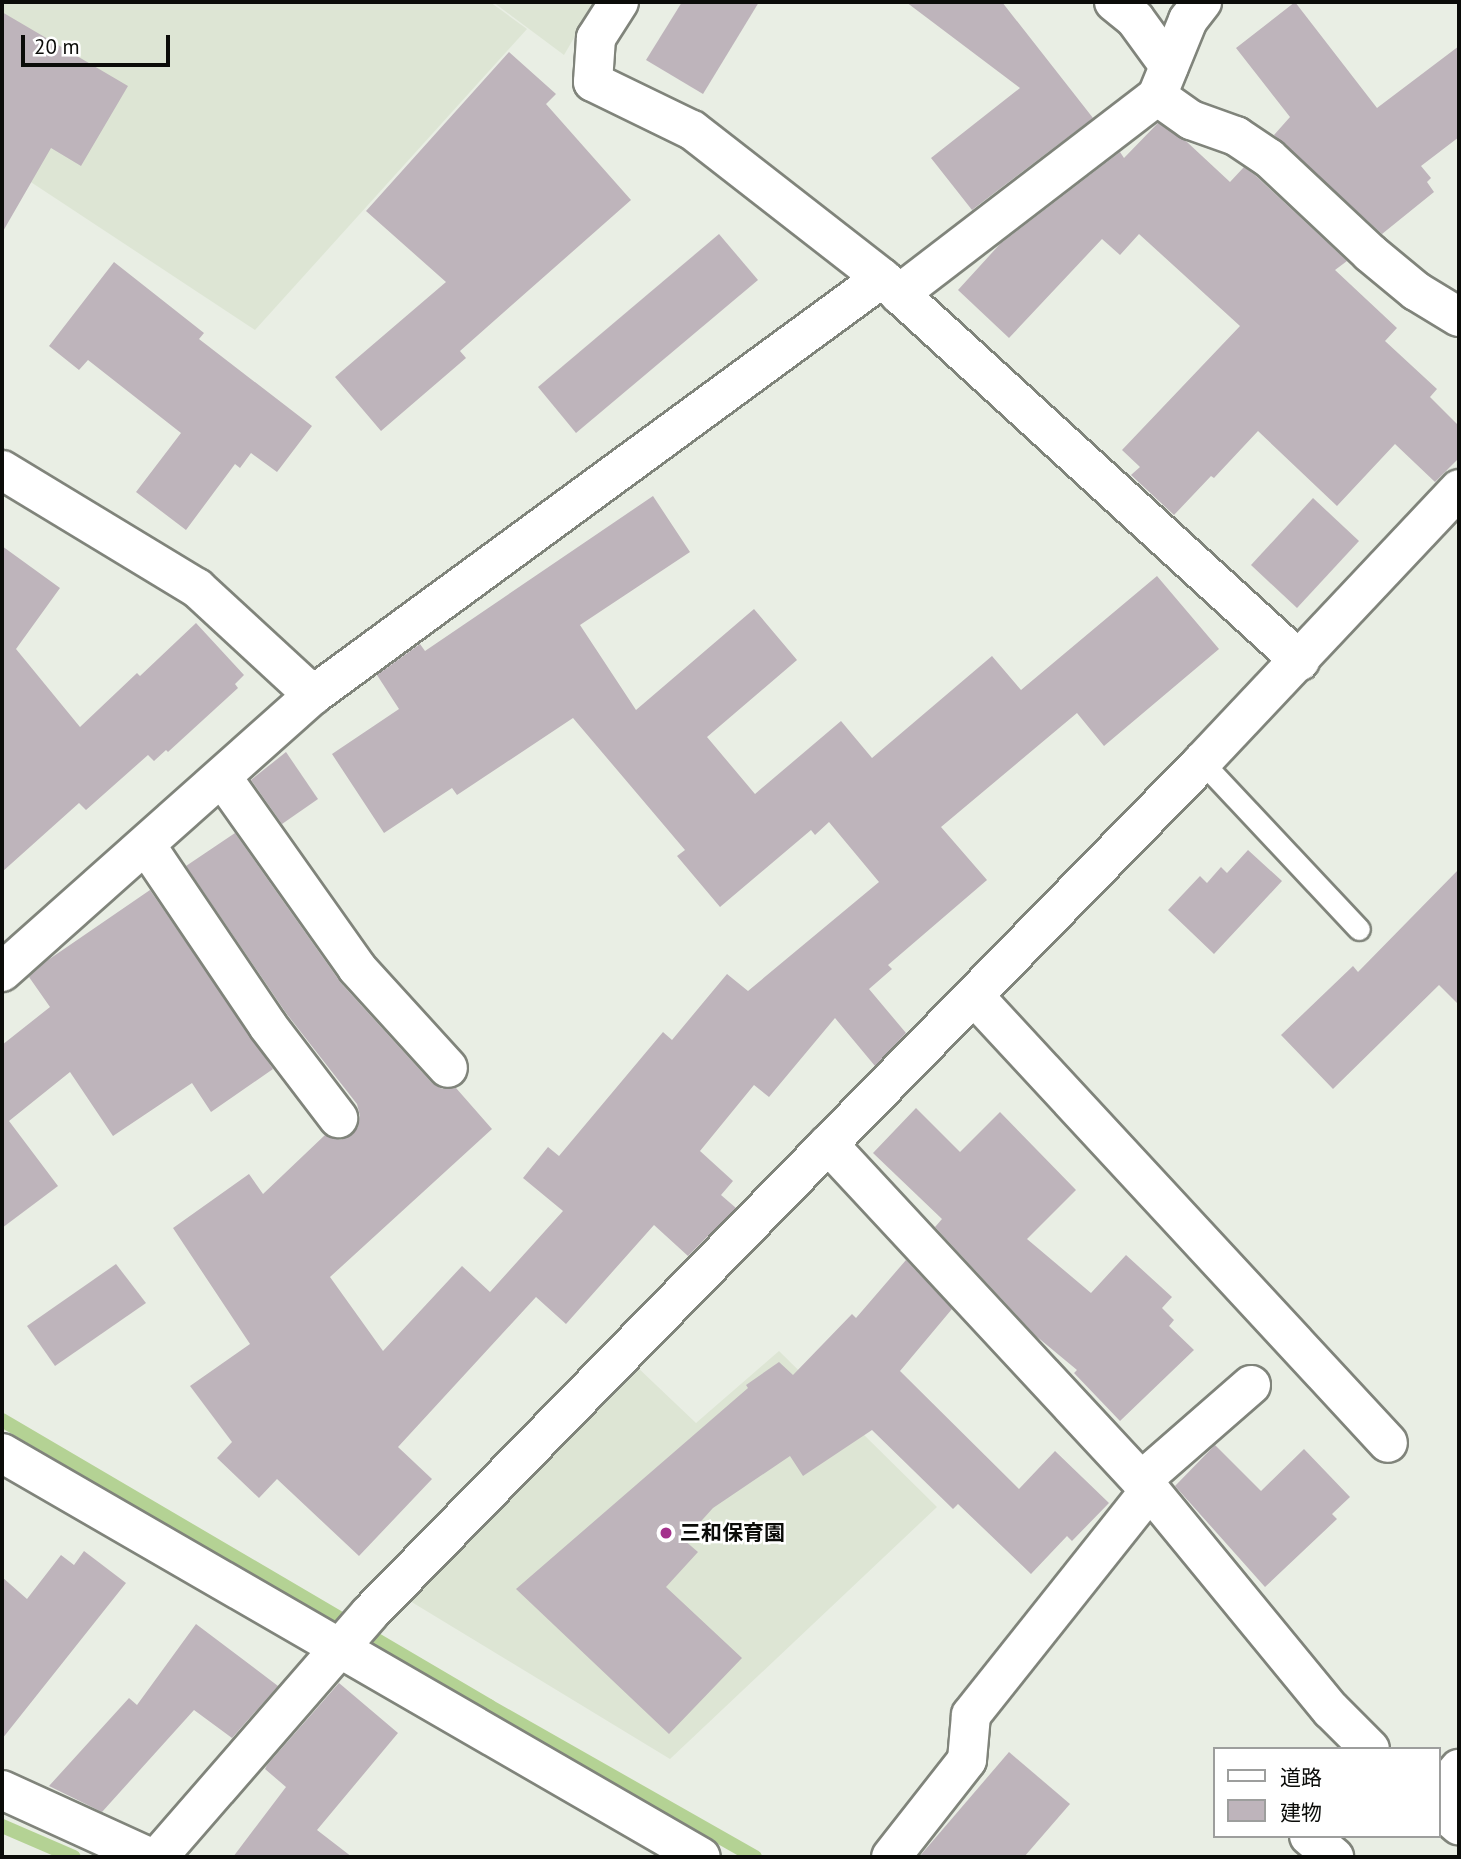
<!DOCTYPE html>
<meta charset="utf-8">
<style>
body{margin:0}
#map{position:relative;width:1461px;height:1859px;overflow:hidden;background:#e9eee4;font-family:"PT Sans","Noto Sans JP",sans-serif}
div>[style]{position:absolute}
.built>*{inset:0;background:#dde5d4}
.stream>*{height:14px;margin:-7px;padding:0 7px;transform-origin:7px;border-radius:7px;background:#b4d294}
.building>*{inset:0;background:#beb4bb}
.roads{filter:drop-shadow(2px 0 #80847b) drop-shadow(-2px 0 #80847b) drop-shadow(0 2px #80847b) drop-shadow(0 -2px #80847b)}
.service>*{height:21px;margin:-10.5px;padding:0 10.5px;transform-origin:10.5px;border-radius:10.5px;background:#fff}
.minor>*{height:38px;margin:-19px;padding:0 19px;transform-origin:19px;border-radius:19px;background:#fff}
.dots>*{width:19px;height:19px;translate:-50% -50%;box-sizing:border-box;border:4px solid #fff;border-radius:50%}
span{translate:-50% -50%;white-space:nowrap;text-align:center;line-height:1.15;-webkit-text-stroke:5px #fff;paint-order:stroke}
.poi-label{font-size:21px;color:#0b0c09;font-weight:700}
.left{translate:0 -50%;text-align:left}
.frame{position:absolute;inset:0;border:4px solid #0b0c09;pointer-events:none}
.legend{position:absolute;left:1213px;top:1747px;width:228px;height:91px;box-sizing:border-box;background:#fff;border:2px solid #9d9e9d;margin:0;padding:9px 12px;list-style:none;font-size:21px;color:#0b0c09}
.legend li{display:flex;align-items:center;gap:14px;height:35px}
.legend b{width:35px;border:2px solid #9d9e9d}
.scale{position:absolute;left:21px;top:35px;width:149px;height:32px;box-sizing:border-box;border:4px solid #0b0c09;border-top:0;padding-left:9px;font-size:21px;line-height:24px;white-space:nowrap;color:#0b0c09;-webkit-text-stroke:5px #fff;paint-order:stroke}
</style>
<div id="map">
<div class="built">
<i style="clip-path:polygon(2px 2px,490px 2px,527px 29px,255px 330px,2px 163px)"></i>
<i style="clip-path:polygon(493px 2px,595px 2px,564px 55px)"></i>
<i style="clip-path:polygon(779px 1351px,937px 1507px,670px 1759px,410px 1601px,635px 1365px,696px 1423px)"></i>
</div>
<div class="stream">
<i style="left:2px;top:1420px;width:565px;rotate:30.42deg"></i>
<i style="left:489px;top:1706px;width:306px;rotate:29.6deg"></i>
<i style="left:2px;top:1826px;width:78px;rotate:23.3deg"></i>
</div>
<div class="building">
<i style="clip-path:polygon(682px 2px,759px 2px,703px 94px,646px 60px)"></i>
<i style="clip-path:polygon(906px 2px,1002px 2px,1093px 118px,972px 210px,931px 158px,1020px 88px)"></i>
<i style="clip-path:polygon(1295px 2px,1377px 108px,1459px 46px,1459px 137px,1421px 166px,1431px 178px,1427px 182px,1434px 192px,1382px 234px,1274px 135px,1290px 117px,1236px 48px)"></i>
<i style="clip-path:polygon(2px 12px,128px 86px,81px 166px,51px 148px,2px 233px)"></i>
<i style="clip-path:polygon(509px 52px,556px 94px,546px 104px,631px 200px,460px 351px,466px 358px,381px 431px,335px 377px,446px 282px,366px 211px)"></i>
<i style="clip-path:polygon(1158px 123px,1187px 142px,1230px 182px,1244px 167px,1255px 175px,1347px 261px,1335px 270px,1397px 328px,1385px 341px,1437px 389px,1430px 397px,1459px 426px,1459px 458px,1435px 482px,1395px 444px,1337px 506px,1258px 431px,1214px 478px,1211px 476px,1174px 515px,1131px 475px,1140px 467px,1122px 450px,1240px 326px,1139px 234px,1120px 255px,1102px 239px,1009px 338px,958px 290px,1000px 244px,1120px 152px,1124px 158px)"></i>
<i style="clip-path:polygon(719px 234px,758px 280px,576px 433px,538px 387px)"></i>
<i style="clip-path:polygon(114px 262px,204px 333px,199px 339px,312px 426px,277px 472px,251px 453px,240px 468px,235px 464px,186px 530px,136px 492px,181px 433px,88px 360px,79px 370px,49px 346px)"></i>
<i style="clip-path:polygon(653px 496px,690px 552px,580px 625px,636px 710px,754px 609px,797px 660px,707px 737px,755px 794px,841px 721px,872px 758px,992px 656px,1021px 690px,1157px 576px,1219px 649px,1104px 746px,1077px 713px,941px 827px,987px 880px,888px 965px,892px 969px,869px 989px,906px 1033px,875px 1066px,835px 1018px,769px 1097px,754px 1085px,700px 1151px,733px 1181px,721px 1195px,736px 1208px,688px 1256px,654px 1225px,566px 1324px,536px 1297px,398px 1447px,432px 1479px,359px 1556px,277px 1479px,259px 1498px,217px 1458px,232px 1442px,190px 1386px,250px 1344px,173px 1228px,249px 1174px,263px 1194px,325px 1135px,340px 1140px,352px 1135px,358px 1127px,360px 1116px,357px 1104px,286px 1013px,186px 866px,235px 833px,341px 983px,432px 1083px,442px 1089px,456px 1088px,492px 1129px,330px 1277px,383px 1351px,462px 1266px,490px 1292px,563px 1211px,523px 1178px,548px 1147px,559px 1156px,663px 1032px,672px 1040px,727px 974px,748px 991px,879px 882px,829px 822px,815px 835px,811px 830px,720px 907px,677px 856px,685px 850px,573px 718px,457px 795px,452px 788px,384px 833px,332px 754px,399px 709px,377px 675px,420px 644px,425px 651px)"></i>
<i style="clip-path:polygon(1313px 498px,1359px 541px,1297px 608px,1251px 565px)"></i>
<i style="clip-path:polygon(2px 546px,60px 588px,16px 649px,80px 727px,137px 673px,140px 676px,196px 623px,244px 675px,235px 684px,238px 688px,168px 752px,166px 750px,154px 761px,148px 755px,86px 810px,79px 803px,2px 872px)"></i>
<i style="clip-path:polygon(286px 752px,318px 799px,282px 824px,251px 780px)"></i>
<i style="clip-path:polygon(1248px 850px,1282px 881px,1214px 954px,1168px 910px,1200px 876px,1207px 883px,1221px 867px,1227px 873px)"></i>
<i style="clip-path:polygon(1459px 869px,1459px 1005px,1439px 985px,1333px 1089px,1281px 1035px,1353px 966px,1358px 972px)"></i>
<i style="clip-path:polygon(150px 890px,273px 1069px,211px 1112px,192px 1083px,113px 1136px,70px 1072px,9px 1121px,58px 1186px,2px 1228px,2px 1045px,50px 1007px,29px 977px,48px 960px)"></i>
<i style="clip-path:polygon(916px 1108px,960px 1152px,1000px 1112px,1076px 1190px,1027px 1239px,1091px 1293px,1126px 1255px,1172px 1297px,1162px 1308px,1174px 1320px,1169px 1326px,1194px 1350px,1120px 1421px,1074px 1373px,1077px 1370px,1036px 1336px,935px 1227px,942px 1219px,873px 1153px)"></i>
<i style="clip-path:polygon(906px 1260px,952px 1309px,900px 1371px,1019px 1489px,1055px 1451px,1109px 1503px,1072px 1541px,1067px 1536px,1031px 1574px,958px 1504px,953px 1509px,872px 1430px,803px 1476px,790px 1456px,713px 1508px,684px 1540px,698px 1552px,666px 1587px,742px 1658px,669px 1734px,516px 1589px,748px 1388px,746px 1385px,779px 1362px,793px 1375px,852px 1314px,856px 1318px)"></i>
<i style="clip-path:polygon(116px 1264px,146px 1303px,55px 1366px,27px 1326px)"></i>
<i style="clip-path:polygon(1215px 1445px,1261px 1491px,1304px 1449px,1350px 1497px,1332px 1514px,1337px 1519px,1265px 1587px,1175px 1486px)"></i>
<i style="clip-path:polygon(84px 1551px,126px 1583px,2px 1739px,2px 1577px,27px 1599px,61px 1555px,74px 1565px)"></i>
<i style="clip-path:polygon(196px 1624px,278px 1686px,232px 1738px,194px 1710px,102px 1812px,49px 1786px,129px 1698px,137px 1705px)"></i>
<i style="clip-path:polygon(339px 1683px,398px 1733px,317px 1830px,352px 1857px,233px 1857px,286px 1787px,265px 1769px,267px 1765px)"></i>
<i style="clip-path:polygon(1009px 1752px,1070px 1804px,1024px 1857px,919px 1857px)"></i>
</div>
<div class="roads">
<div class="service">
<i style="left:1202px;top:762px;width:229px;rotate:46.8deg"></i>
</div>
<div class="minor">
<i style="left:619px;top:2px;width:43px;rotate:122.6deg"></i>
<i style="left:596px;top:38px;width:44px;rotate:93.9deg"></i>
<i style="left:593px;top:82px;width:110px;rotate:25.9deg"></i>
<i style="left:692px;top:130px;width:241px;rotate:37.9deg"></i>
<i style="left:882px;top:278px;width:567px;rotate:42.5deg"></i>
<i style="left:1114px;top:2px;width:27px;rotate:39deg"></i>
<i style="left:1135px;top:19px;width:58px;rotate:54.1deg"></i>
<i style="left:1157px;top:96px;width:42px;rotate:35.2deg"></i>
<i style="left:1191px;top:120px;width:48px;rotate:19.6deg"></i>
<i style="left:1236px;top:136px;width:40px;rotate:34deg"></i>
<i style="left:1269px;top:158px;width:139px;rotate:43.2deg"></i>
<i style="left:1370px;top:253px;width:60px;rotate:39.6deg"></i>
<i style="left:1416px;top:291px;width:50px;rotate:31.2deg"></i>
<i style="left:899px;top:294px;width:325px;rotate:-37.5deg"></i>
<i style="left:1157px;top:96px;width:82px;rotate:-67.8deg"></i>
<i style="left:1188px;top:20px;width:23px;rotate:-52deg"></i>
<i style="left:2px;top:470px;width:228px;rotate:31.2deg"></i>
<i style="left:197px;top:588px;width:158px;rotate:42.7deg"></i>
<i style="left:222px;top:777px;width:234px;rotate:54.7deg"></i>
<i style="left:357px;top:968px;width:135px;rotate:47.7deg"></i>
<i style="left:146px;top:845px;width:218px;rotate:56deg"></i>
<i style="left:268px;top:1026px;width:116px;rotate:52.7deg"></i>
<i style="left:2px;top:972px;width:416px;rotate:-41.7deg"></i>
<i style="left:313px;top:695px;width:705px;rotate:-36.24deg"></i>
<i style="left:974px;top:996px;width:609px;rotate:47.19deg"></i>
<i style="left:828px;top:1144px;width:473px;rotate:47.1deg"></i>
<i style="left:1150px;top:1490px;width:285px;rotate:50.6deg"></i>
<i style="left:1331px;top:1710px;width:55px;rotate:45deg"></i>
<i style="left:2px;top:1453px;width:807px;rotate:30.03deg"></i>
<i style="left:1141px;top:1481px;width:146px;rotate:-41.1deg"></i>
<i style="left:2px;top:1790px;width:162px;rotate:24.5deg"></i>
<i style="left:1438px;top:1794px;width:33px;rotate:-50deg"></i>
<i style="left:1438px;top:1807px;width:28px;rotate:41deg"></i>
<i style="left:1309px;top:1836px;width:33px;rotate:40deg"></i>
<i style="left:158px;top:1857px;width:323px;rotate:-49deg"></i>
<i style="left:370px;top:1613px;width:1190px;rotate:-45.65deg"></i>
<i style="left:1202px;top:762px;width:375px;rotate:-46.7deg"></i>
<i style="left:891px;top:1857px;width:123px;rotate:-51.9deg"></i>
<i style="left:967px;top:1760px;width:45px;rotate:-84.9deg"></i>
<i style="left:971px;top:1715px;width:288px;rotate:-51.5deg"></i>
</div>
</div>
<div class="dots">
<i style="left:666px;top:1533px;background:#a4318c"></i>
</div>
<div class="poi-label">
<span class="left" style="left:680px;top:1533px">三和保育園</span>
</div>
<div class="frame"></div>
<ul class="legend">
<li><b style="height:9px;background:#fff"></b>道路</li>
<li><b style="height:19px;background:#beb4bb"></b>建物</li>
</ul>
<div class="scale">20 m</div>
</div>
